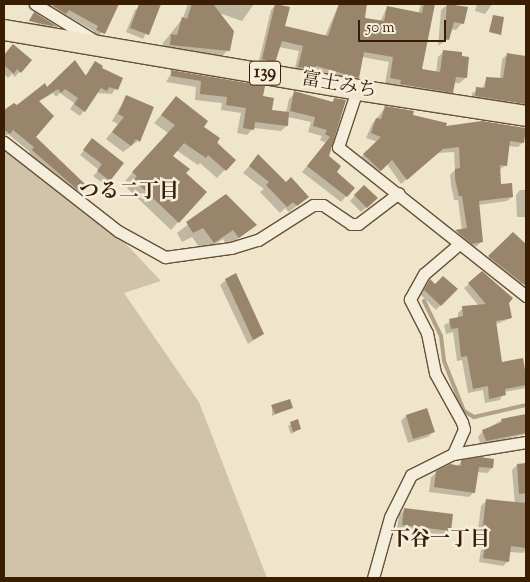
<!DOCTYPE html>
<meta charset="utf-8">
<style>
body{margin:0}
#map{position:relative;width:530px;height:582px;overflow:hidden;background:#efe5cb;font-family:"Sorts Mill Goudy","Noto Serif JP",serif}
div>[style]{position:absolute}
.green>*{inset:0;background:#d0c3a9}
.shadow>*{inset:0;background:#0003}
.stream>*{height:4px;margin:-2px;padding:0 2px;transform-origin:2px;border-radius:2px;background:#b1a187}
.building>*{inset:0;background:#98856b}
.roads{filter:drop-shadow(1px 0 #675035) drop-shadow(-1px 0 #675035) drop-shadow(0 1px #675035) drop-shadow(0 -1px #675035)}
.minor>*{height:11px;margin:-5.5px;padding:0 5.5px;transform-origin:5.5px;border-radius:5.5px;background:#f5eedd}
.trunk>*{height:20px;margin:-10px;padding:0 10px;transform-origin:10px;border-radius:10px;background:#efe5cb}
span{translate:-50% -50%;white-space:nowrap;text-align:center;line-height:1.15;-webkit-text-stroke:5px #f5eedd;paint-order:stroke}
.shield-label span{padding:1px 4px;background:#f5eedd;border:1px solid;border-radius:4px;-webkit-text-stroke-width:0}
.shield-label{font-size:18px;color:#3a1e03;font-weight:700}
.street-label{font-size:19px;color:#3a1e03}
.neighbourhood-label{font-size:20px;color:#3a1e03;font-weight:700}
.frame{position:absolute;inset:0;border:5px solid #3a1e03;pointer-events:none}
.scale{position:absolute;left:358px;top:20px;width:88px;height:22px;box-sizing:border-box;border:2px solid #3a1e03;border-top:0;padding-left:6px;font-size:15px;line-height:18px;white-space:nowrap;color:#3a1e03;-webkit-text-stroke:4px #f5eedd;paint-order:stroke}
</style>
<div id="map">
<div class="green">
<i style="clip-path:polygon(4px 151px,96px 212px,161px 281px,124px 293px,199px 402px,267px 578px,4px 578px)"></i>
</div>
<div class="shadow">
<i style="clip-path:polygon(38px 4px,118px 4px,99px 37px,93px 34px,94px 31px,64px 14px,60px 18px)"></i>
<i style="clip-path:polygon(144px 4px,161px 4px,143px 39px,126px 32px,135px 10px)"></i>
<i style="clip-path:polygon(188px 4px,254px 4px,242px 21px,219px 13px,228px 50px,220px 58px,163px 52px,163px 43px,183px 18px)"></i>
<i style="clip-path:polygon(276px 4px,283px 27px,325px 36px,339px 4px,365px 8px,363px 19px,380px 22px,387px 7px,418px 14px,421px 4px,434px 4px,420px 70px,436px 73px,438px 57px,443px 52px,465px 78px,460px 83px,453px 83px,452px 92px,447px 98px,396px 89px,396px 86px,385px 83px,389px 62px,362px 57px,358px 77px,352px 82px,312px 71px,309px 75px,294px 72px,299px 51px,279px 47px,274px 62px,269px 68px,258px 65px,271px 10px)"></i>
<i style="clip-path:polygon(448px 4px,466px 8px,462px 23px,456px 30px,451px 29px,448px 39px,438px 46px,441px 10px)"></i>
<i style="clip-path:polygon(477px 4px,492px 4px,485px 14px,475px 11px)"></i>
<i style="clip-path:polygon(34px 14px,54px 26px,49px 31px,25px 26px,27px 22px,38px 24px,29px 20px)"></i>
<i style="clip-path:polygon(8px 50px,30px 60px,15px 77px,12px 74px,8px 78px,4px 74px,4px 56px)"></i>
<i style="clip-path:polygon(507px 55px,510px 101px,505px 106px,472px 100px,472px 93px,482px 89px,487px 78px,500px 79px,502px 59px)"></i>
<i style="clip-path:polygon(95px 62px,100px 69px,121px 79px,112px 94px,97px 93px,80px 116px,70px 109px,74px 103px,60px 93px,56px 97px,53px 93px,38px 102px,34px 137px,84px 185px,74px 196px,28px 155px,30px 152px,8px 134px,4px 138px,4px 112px,47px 89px,85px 76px)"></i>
<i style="clip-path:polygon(172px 72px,261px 97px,271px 111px,286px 113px,289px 99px,295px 93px,331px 103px,335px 99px,344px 101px,327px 156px,346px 196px,341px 202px,302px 172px,326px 143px,320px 140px,322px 136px,308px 132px,311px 122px,288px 117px,287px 125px,281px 131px,253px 128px,247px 135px,237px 133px,241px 113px,221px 110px,222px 103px,195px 100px,196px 87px,166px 82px)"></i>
<i style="clip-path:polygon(526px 83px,526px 109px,514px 107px,522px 87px)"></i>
<i style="clip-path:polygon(126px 97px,152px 108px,138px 141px,123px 152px,106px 139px,118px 124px,112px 121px)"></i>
<i style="clip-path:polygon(176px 98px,234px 160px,217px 178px,200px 163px,198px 165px,176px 150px,171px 156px,185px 173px,178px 222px,171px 230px,127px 188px,130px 185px,125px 181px,168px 133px,154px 123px)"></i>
<i style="clip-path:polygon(385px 108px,445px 128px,523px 142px,518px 147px,508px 146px,506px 165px,499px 170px,500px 186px,512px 197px,507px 201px,478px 205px,482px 241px,477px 246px,467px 248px,452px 236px,462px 230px,458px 200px,454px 200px,451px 185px,450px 175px,455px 170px,454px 152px,437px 153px,401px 184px,387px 164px,375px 175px,359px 159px,378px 142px,366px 138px,372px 124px)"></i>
<i style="clip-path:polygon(93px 140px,110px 181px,105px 185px,93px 176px,99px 170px,80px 155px)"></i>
<i style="clip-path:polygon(258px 156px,286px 184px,307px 197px,289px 212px,285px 208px,280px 213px,260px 192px,264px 189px,243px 173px)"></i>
<i style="clip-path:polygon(364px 186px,371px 203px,361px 212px,350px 201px)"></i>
<i style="clip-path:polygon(520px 190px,526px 190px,526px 217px,517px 217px,516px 195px)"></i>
<i style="clip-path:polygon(225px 196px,255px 225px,228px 247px,223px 239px,203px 252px,192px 237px,182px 242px,177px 233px)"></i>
<i style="clip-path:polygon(513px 234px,526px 246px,526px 280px,518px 288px,484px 262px)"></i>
<i style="clip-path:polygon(226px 280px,263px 334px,248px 344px,220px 285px)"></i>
<i style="clip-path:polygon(430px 281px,435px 286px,456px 289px,436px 310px,420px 294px)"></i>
<i style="clip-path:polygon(469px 284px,508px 303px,511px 318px,496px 324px,501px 364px,526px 373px,526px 388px,504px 392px,500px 400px,485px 403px,483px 390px,468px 393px,462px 360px,457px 361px,453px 332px,446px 334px,444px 325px,458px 318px,458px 313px,463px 308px,479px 306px,464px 288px)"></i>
<i style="clip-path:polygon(272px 406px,291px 408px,272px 416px)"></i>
<i style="clip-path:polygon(526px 415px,526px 434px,481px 445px,478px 437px,483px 431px,502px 420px)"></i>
<i style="clip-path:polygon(406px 416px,433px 432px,428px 437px,408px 443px,401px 421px)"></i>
<i style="clip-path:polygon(297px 421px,300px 429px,291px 434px,288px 426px)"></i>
<i style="clip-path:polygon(493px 460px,492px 468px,487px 473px,477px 472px,474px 492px,469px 497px,429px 492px,431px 477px,437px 472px,457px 466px,462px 461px)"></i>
<i style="clip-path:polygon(526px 464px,526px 550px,523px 553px,509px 552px,508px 561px,503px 566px,479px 562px,483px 538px,477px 538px,481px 506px,487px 500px,515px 504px,512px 470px,517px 465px)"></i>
<i style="clip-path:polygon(405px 509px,450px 530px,445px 535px,397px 530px,399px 515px)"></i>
</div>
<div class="stream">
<i style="left:424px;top:301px;width:39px;rotate:64deg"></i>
<i style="left:441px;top:336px;width:25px;rotate:83deg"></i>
<i style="left:444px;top:361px;width:54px;rotate:68.2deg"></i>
<i style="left:464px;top:411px;width:12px;rotate:31deg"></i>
<i style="left:474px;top:417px;width:53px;rotate:-13deg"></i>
</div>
<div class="building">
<i style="clip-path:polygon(55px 4px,119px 4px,105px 34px,96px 30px,98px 26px,69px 10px,66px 14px,53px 6px)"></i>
<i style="clip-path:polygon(139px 4px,161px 4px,149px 35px,130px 28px)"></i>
<i style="clip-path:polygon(192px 4px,213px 4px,234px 31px,230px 51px,170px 45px,171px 34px,177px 35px,182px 17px,187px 19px)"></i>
<i style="clip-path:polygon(275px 4px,290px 7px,285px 26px,328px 36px,339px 4px,367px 4px,365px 18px,384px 21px,387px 6px,422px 13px,424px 4px,435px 4px,422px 69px,440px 72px,443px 50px,462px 52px,462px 56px,469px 57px,467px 78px,456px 77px,453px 93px,400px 84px,401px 80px,390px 78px,393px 57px,364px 52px,359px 78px,316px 66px,315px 70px,298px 67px,303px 46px,282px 41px,275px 63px,262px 59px)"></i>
<i style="clip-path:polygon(447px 4px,468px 7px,464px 24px,454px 22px,449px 40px,444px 39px)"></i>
<i style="clip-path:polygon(34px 12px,58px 27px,29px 21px)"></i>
<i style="clip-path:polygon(493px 15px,504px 17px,501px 35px,489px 32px)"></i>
<i style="clip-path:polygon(13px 44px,32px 60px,21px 73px,17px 69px,14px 74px,4px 65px,4px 55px)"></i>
<i style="clip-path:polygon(507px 53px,526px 56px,526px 104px,475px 96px,476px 87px,485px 88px,486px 77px,503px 78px)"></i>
<i style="clip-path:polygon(75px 60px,86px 76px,95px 61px,103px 66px,102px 68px,123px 78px,118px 90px,109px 87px,107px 91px,101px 88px,85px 112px,74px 104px,78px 98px,65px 89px,61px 93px,58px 89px,39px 101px,54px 116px,36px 137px,86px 185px,80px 192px,32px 150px,34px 147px,13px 130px,10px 134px,4px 130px,4px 110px,14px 103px,17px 105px,45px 83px,47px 87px)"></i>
<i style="clip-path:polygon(171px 70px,265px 86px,263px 96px,274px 98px,272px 110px,289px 112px,288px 126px,255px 122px,254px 130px,243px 128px,246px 108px,226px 105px,227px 97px,200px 94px,201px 81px,171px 76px)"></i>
<i style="clip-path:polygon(294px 91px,333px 102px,334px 98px,346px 100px,329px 156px,341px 166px,337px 172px,355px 188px,347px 197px,307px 166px,330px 137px,325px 134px,327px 130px,313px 126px,315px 117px,290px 111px)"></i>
<i style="clip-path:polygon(126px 95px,154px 107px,140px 142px,136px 139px,131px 146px,112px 132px,124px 117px,118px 114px)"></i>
<i style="clip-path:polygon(176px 96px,208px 121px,204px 127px,220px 138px,217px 143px,236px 160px,226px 171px,208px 155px,206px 158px,184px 143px,173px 156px,190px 169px,186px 173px,207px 192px,179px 223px,134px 180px,137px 176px,132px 172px,175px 125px,161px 115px)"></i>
<i style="clip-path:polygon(385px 106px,414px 111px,413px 115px,447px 123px,446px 126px,482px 121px,526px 128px,524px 143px,510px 141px,507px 166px,500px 165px,501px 184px,512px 183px,513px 197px,479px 201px,483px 242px,472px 244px,455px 230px,467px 228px,462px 196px,459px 196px,455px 179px,455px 169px,460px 168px,459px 147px,443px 149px,407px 180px,392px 160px,381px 171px,363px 154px,381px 137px,371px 133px,376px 118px,381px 119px)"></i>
<i style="clip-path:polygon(92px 138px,124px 163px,110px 181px,97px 171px,102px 164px,83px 150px)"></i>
<i style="clip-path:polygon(258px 154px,286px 182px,291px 177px,309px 197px,297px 206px,293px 202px,287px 207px,266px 185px,269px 182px,249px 166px)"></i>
<i style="clip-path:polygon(364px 185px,378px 198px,367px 208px,354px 195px)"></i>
<i style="clip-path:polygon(226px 194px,257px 225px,239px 238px,233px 230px,214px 243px,203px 228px,193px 233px,186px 222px)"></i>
<i style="clip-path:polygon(513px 232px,526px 244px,526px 286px,488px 256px)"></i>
<i style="clip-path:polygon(482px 271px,513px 298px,509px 303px,512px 318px,496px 321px,502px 362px,523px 358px,526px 376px,526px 385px,505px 389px,506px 395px,489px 399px,488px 386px,473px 389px,467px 356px,461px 357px,458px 328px,451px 329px,449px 319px,463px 316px,462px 306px,486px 304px,468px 283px)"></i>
<i style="clip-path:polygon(236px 273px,264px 334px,253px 340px,225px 279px)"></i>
<i style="clip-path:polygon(443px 276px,458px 289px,441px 306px,424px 290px,430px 279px,435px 284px)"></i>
<i style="clip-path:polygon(290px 399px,293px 408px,275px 414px,271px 405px)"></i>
<i style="clip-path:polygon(427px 408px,435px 432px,413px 439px,406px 415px)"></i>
<i style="clip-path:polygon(526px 414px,526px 433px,486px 441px,482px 430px,502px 422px,501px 419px)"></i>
<i style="clip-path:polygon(298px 419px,301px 429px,293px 432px,290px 422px)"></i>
<i style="clip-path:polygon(480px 457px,494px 459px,493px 468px,479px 467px,475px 493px,434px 487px,436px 471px,450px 464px,461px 466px,461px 460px)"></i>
<i style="clip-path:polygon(526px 463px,526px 493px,519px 494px,517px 464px)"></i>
<i style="clip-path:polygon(486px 499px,526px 503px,526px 548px,511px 546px,509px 562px,483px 558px,487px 533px,482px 533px)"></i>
<i style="clip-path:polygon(404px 508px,453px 514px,451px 531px,402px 525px)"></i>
</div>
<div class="roads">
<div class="minor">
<i style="left:35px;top:4px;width:73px;rotate:31.5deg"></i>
<i style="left:357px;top:90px;width:60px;rotate:108.4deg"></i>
<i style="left:338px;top:147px;width:240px;rotate:38.4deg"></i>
<i style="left:4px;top:142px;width:145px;rotate:38deg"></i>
<i style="left:118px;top:231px;width:54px;rotate:29deg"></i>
<i style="left:165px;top:257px;width:67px;rotate:-7.8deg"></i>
<i style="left:231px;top:248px;width:28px;rotate:-17deg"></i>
<i style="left:258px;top:240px;width:65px;rotate:-32.5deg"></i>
<i style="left:313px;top:205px;width:10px"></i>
<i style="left:323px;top:205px;width:34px;rotate:34deg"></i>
<i style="left:351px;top:224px;width:7px"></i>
<i style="left:358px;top:224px;width:51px;rotate:-37.1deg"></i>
<i style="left:453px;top:454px;width:27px;rotate:-66deg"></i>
<i style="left:464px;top:429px;width:7px;rotate:-106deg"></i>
<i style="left:462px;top:422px;width:56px;rotate:-118.9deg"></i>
<i style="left:435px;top:373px;width:41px;rotate:-101.3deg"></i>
<i style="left:427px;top:333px;width:38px;rotate:-117deg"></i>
<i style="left:410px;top:299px;width:29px;rotate:-61deg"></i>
<i style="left:424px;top:274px;width:46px;rotate:-40.6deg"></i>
<i style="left:373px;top:578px;width:63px;rotate:-74.4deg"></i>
<i style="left:390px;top:517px;width:47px;rotate:-63.4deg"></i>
<i style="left:411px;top:475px;width:47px;rotate:-26.6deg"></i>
<i style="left:453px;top:454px;width:74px;rotate:-9.3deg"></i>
</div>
<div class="trunk">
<i style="left:4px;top:30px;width:358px;rotate:9.6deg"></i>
<i style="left:357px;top:90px;width:171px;rotate:8.7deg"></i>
</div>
</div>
<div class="shield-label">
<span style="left:265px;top:73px">139</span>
</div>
<div class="street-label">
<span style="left:339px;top:86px;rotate:10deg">富士みち</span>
</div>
<div class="neighbourhood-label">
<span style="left:129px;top:192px">つる二丁目</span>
<span style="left:440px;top:540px">下谷一丁目</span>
</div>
<div class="frame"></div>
<div class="scale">50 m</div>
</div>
